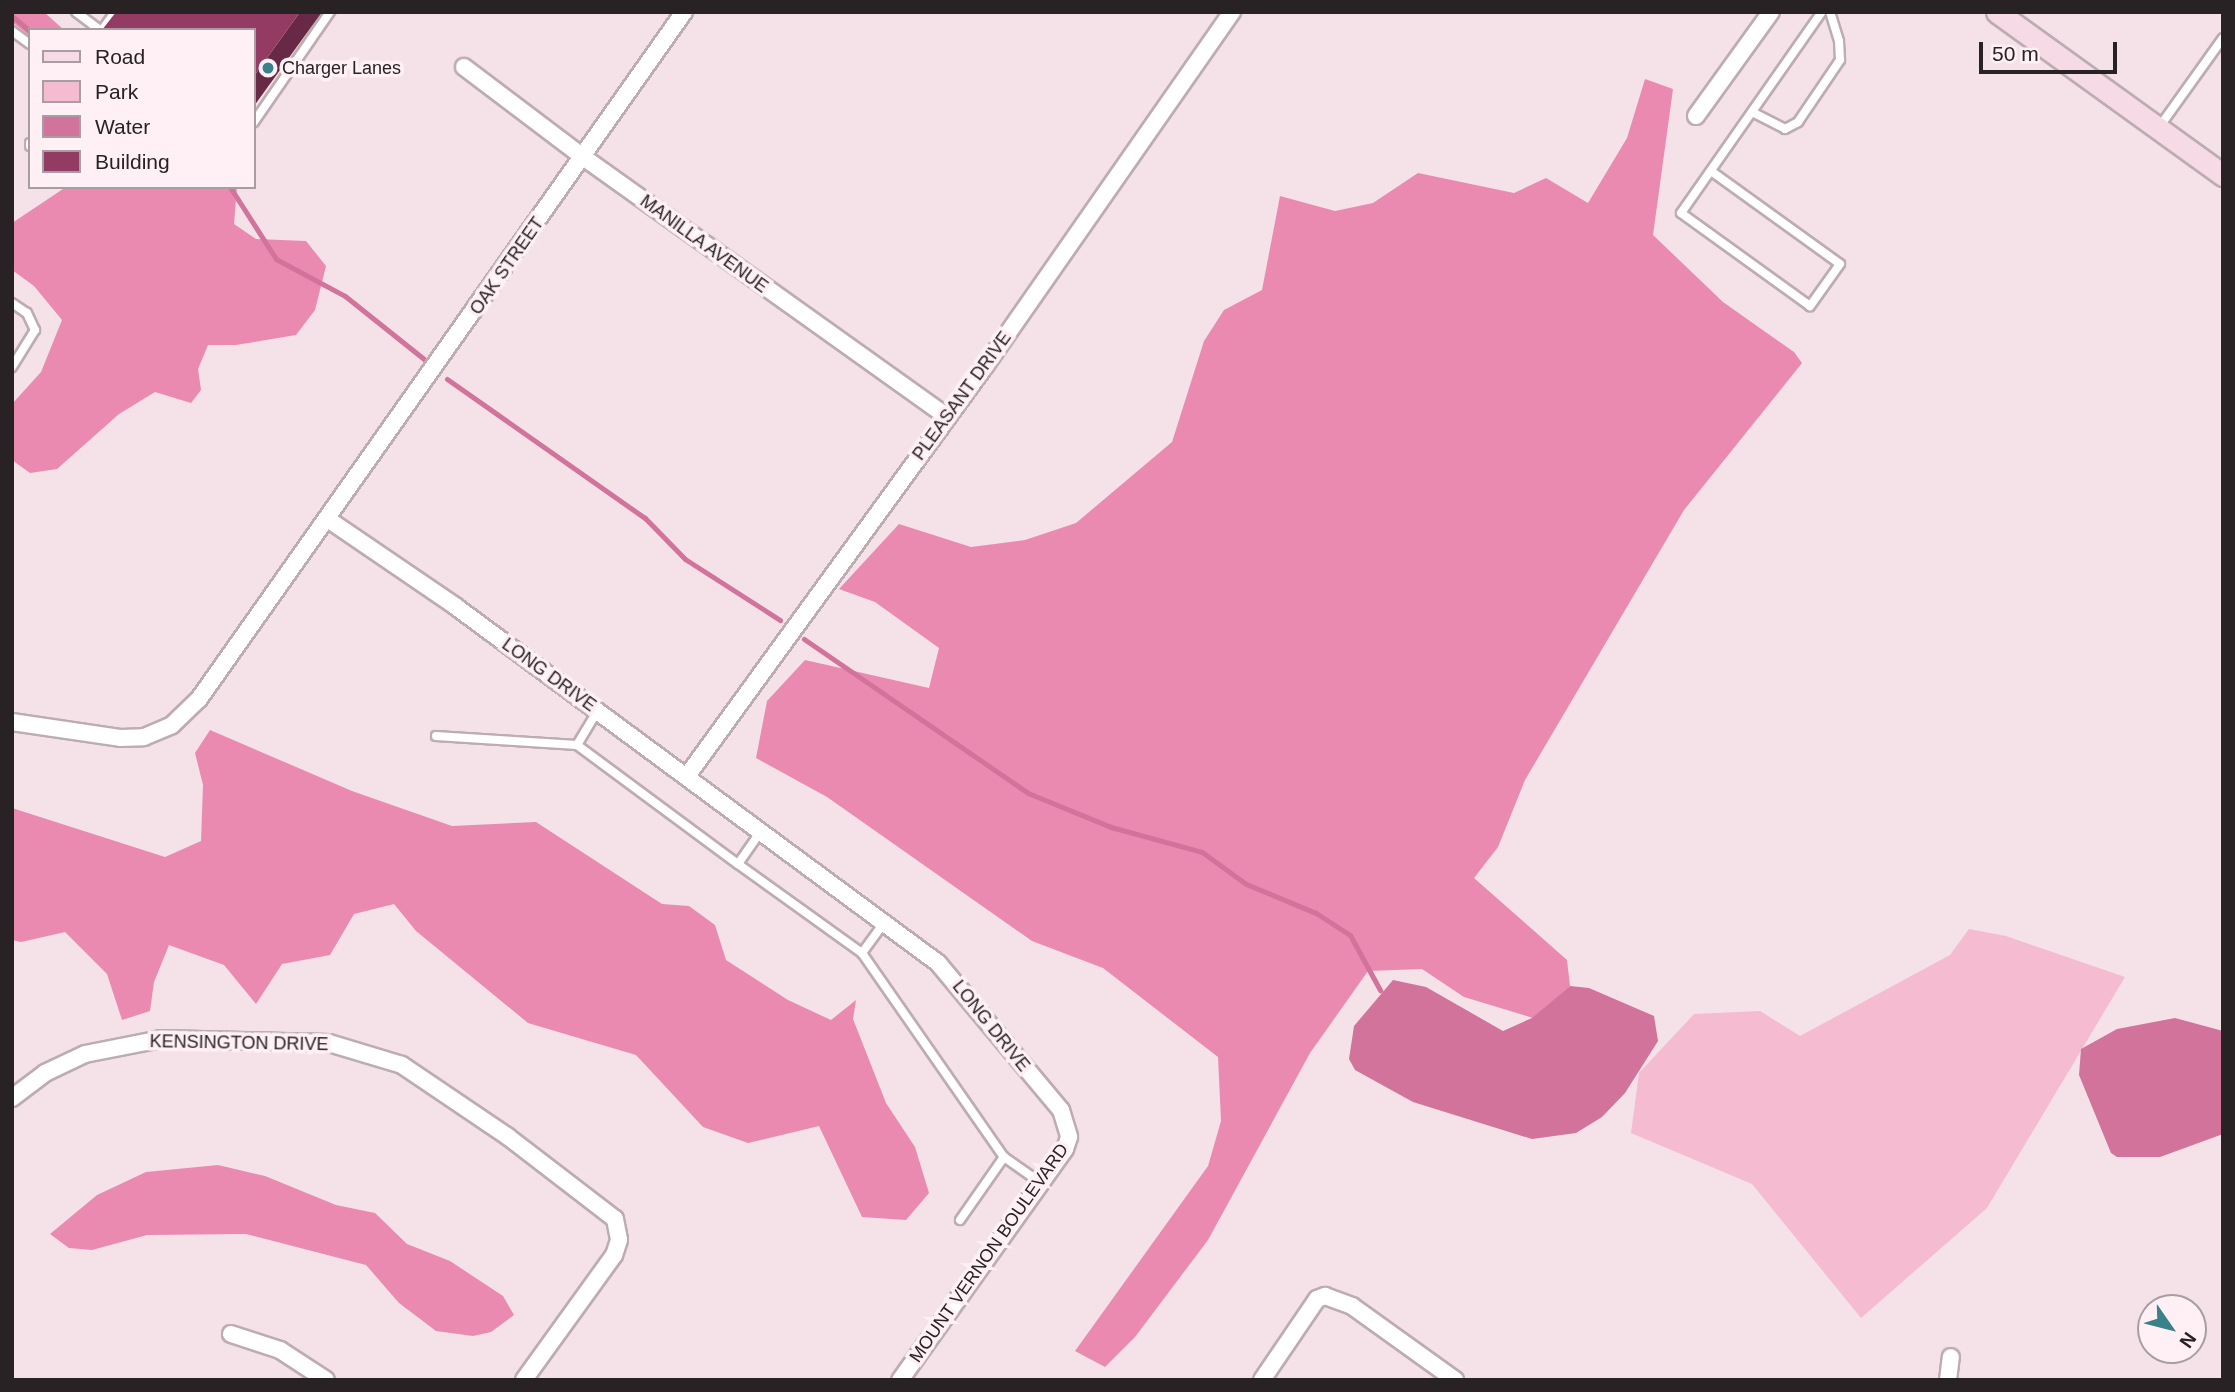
<!DOCTYPE html>
<style>
body{margin:0}
#map{position:relative;width:2235px;height:1392px;overflow:hidden;background:#f4e2e8;font-family:Helvetica,sans-serif}
div>[style]{position:absolute}
.green>*{inset:0;background:#f5bbd0}
.forest>*{inset:0;background:#eb8ab1}
.water>*{inset:0;background:#d1739a}
.stream>*{height:5px;margin:-2.5px;padding:0 2.5px;transform-origin:2.5px;border-radius:2.5px;background:#d1739a}
.roads{filter:drop-shadow(2px 0 #bdacb2) drop-shadow(-2px 0 #bdacb2) drop-shadow(0 2px #bdacb2) drop-shadow(0 -2px #bdacb2)}
.lane>*{height:8px;margin:-4px;padding:0 4px;transform-origin:4px;border-radius:4px;background:#fff}
.street>*{height:16px;margin:-8px;padding:0 8px;transform-origin:8px;border-radius:8px;background:#fff}
.secondary>*{height:21px;margin:-10.5px;padding:0 10.5px;transform-origin:10.5px;border-radius:10.5px;background:#f6dae5}
.shaded-wall>*{inset:0;background:#672945}
.building>*{inset:0;background:#933b63}
.dots>*{width:19px;height:19px;translate:-50% -50%;box-sizing:border-box;border:4px solid #fef0f5;border-radius:50%}
span{translate:-50% -50%;white-space:nowrap;text-align:center;line-height:1.15;-webkit-text-stroke:7px #fef0f5;paint-order:stroke}
.poi-label{font-size:18px;color:#282224}
.left{translate:0 -50%;text-align:left}
.street-label{font-size:18px;color:#282224}
.frame{position:absolute;inset:0;border:14px solid #282224;pointer-events:none}
.legend{position:absolute;left:28px;top:28px;width:228px;height:161px;box-sizing:border-box;background:#fef0f5;border:2px solid #a89ea1;margin:0;padding:9px 12px;list-style:none;font-size:21px;color:#282224}
.legend li{display:flex;align-items:center;gap:14px;height:35px}
.legend b{width:35px;border:2px solid #a89ea1}
.north{position:absolute;left:2137px;top:1294px;width:70px;height:70px;box-sizing:border-box;background:#fef0f5;border:2px solid #a89ea1;border-radius:50%;rotate:125deg;font-size:19px;font-weight:700;line-height:28px;text-align:center;color:#282224}
.north::after{content:'';display:block;margin:auto;width:24px;height:32px;background:#3a828a;clip-path:polygon(50% 0,100% 100%,50% 72%,0 100%)}
.scale{position:absolute;left:1979px;top:42px;width:138px;height:32px;box-sizing:border-box;border:4px solid #282224;border-top:0;padding-left:9px;font-size:21px;line-height:24px;white-space:nowrap;color:#282224;-webkit-text-stroke:5px #fef0f5;paint-order:stroke}
</style>
<div id="map">
<div class="green">
<i style="clip-path:polygon(1969px 929px,2006px 936px,2125px 977px,1987px 1208px,1861px 1318px,1752px 1184px,1631px 1133px,1639px 1073px,1694px 1014px,1760px 1011px,1800px 1036px,1950px 955px)"></i>
</div>
<div class="forest">
<i style="clip-path:polygon(12px 12px,44px 12px,64px 30px,30px 30px,30px 36px,12px 22px)"></i>
<i style="clip-path:polygon(1645px 79px,1673px 89px,1653px 235px,1723px 302px,1794px 352px,1802px 363px,1684px 510px,1525px 780px,1498px 847px,1474px 878px,1567px 960px,1570px 986px,1533px 1018px,1464px 997px,1422px 969px,1368px 971px,1310px 1053px,1208px 1240px,1135px 1337px,1105px 1367px,1075px 1351px,1208px 1166px,1221px 1121px,1218px 1057px,1103px 968px,1032px 941px,827px 797px,756px 758px,767px 701px,805px 660px,929px 688px,939px 648px,875px 602px,839px 589px,899px 524px,971px 547px,1025px 540px,1076px 523px,1172px 442px,1204px 341px,1224px 310px,1262px 290px,1280px 196px,1335px 211px,1373px 203px,1418px 173px,1514px 193px,1546px 178px,1588px 203px,1627px 138px)"></i>
<i style="clip-path:polygon(66px 187px,237px 187px,234px 224px,256px 239px,306px 241px,326px 266px,315px 310px,296px 335px,236px 345px,208px 345px,198px 369px,201px 390px,191px 403px,155px 392px,119px 414px,57px 469px,30px 473px,12px 460px,12px 404px,41px 372px,62px 320px,34px 286px,12px 270px,12px 223px)"></i>
<i style="clip-path:polygon(210px 730px,352px 791px,452px 826px,536px 822px,662px 904px,689px 906px,715px 925px,726px 960px,788px 1000px,831px 1020px,856px 1000px,853px 1019px,886px 1103px,915px 1147px,929px 1193px,906px 1220px,862px 1217px,819px 1126px,748px 1143px,703px 1127px,636px 1055px,528px 1023px,416px 931px,394px 904px,354px 914px,330px 955px,282px 964px,256px 1004px,224px 965px,169px 945px,154px 982px,150px 1011px,122px 1020px,107px 974px,65px 932px,21px 942px,12px 940px,12px 808px,165px 857px,201px 841px,203px 785px,195px 753px)"></i>
<i style="clip-path:polygon(218px 1165px,265px 1176px,336px 1205px,375px 1213px,407px 1244px,450px 1261px,503px 1296px,514px 1315px,491px 1332px,473px 1336px,436px 1331px,399px 1303px,366px 1265px,246px 1234px,147px 1235px,92px 1250px,69px 1248px,50px 1234px,97px 1195px,146px 1172px)"></i>
</div>
<div class="water">
<i style="clip-path:polygon(1393px 980px,1426px 987px,1503px 1031px,1532px 1018px,1570px 986px,1589px 988px,1654px 1016px,1658px 1041px,1625px 1093px,1602px 1117px,1576px 1133px,1532px 1139px,1413px 1102px,1355px 1070px,1349px 1059px,1354px 1026px)"></i>
<i style="clip-path:polygon(2175px 1018px,2223px 1031px,2223px 1134px,2160px 1157px,2117px 1157px,2111px 1153px,2079px 1075px,2081px 1049px,2117px 1029px)"></i>
</div>
<div class="stream">
<i style="left:12px;top:16px;width:23px;rotate:40deg"></i>
<i style="left:230px;top:187px;width:85px;rotate:57.4deg"></i>
<i style="left:276px;top:259px;width:78px;rotate:28.2deg"></i>
<i style="left:345px;top:296px;width:101px;rotate:38.6deg"></i>
<i style="left:447px;top:379px;width:242px;rotate:35.1deg"></i>
<i style="left:645px;top:518px;width:57px;rotate:45.7deg"></i>
<i style="left:685px;top:559px;width:113px;rotate:32.7deg"></i>
<i style="left:804px;top:639px;width:272px;rotate:34.5deg"></i>
<i style="left:1028px;top:793px;width:90px;rotate:22.3deg"></i>
<i style="left:1111px;top:827px;width:94px;rotate:15.4deg"></i>
<i style="left:1202px;top:852px;width:54px;rotate:36deg"></i>
<i style="left:1246px;top:884px;width:76px;rotate:22.5deg"></i>
<i style="left:1316px;top:913px;width:40px;rotate:32.9deg"></i>
<i style="left:1350px;top:935px;width:63px;rotate:61.4deg"></i>
</div>
<div class="roads">
<div class="lane">
<i style="left:76px;top:12px;width:30px;rotate:37deg"></i>
<i style="left:102px;top:30px;width:22px;rotate:-54deg"></i>
<i style="left:12px;top:31px;width:22px;rotate:36deg"></i>
<i style="left:1752px;top:112px;width:37px;rotate:27deg"></i>
<i style="left:1785px;top:129px;width:15px;rotate:-28deg"></i>
<i style="left:1798px;top:122px;width:75px;rotate:-55.9deg"></i>
<i style="left:1840px;top:60px;width:19px;rotate:-93deg"></i>
<i style="left:1839px;top:41px;width:30px;rotate:-107deg"></i>
<i style="left:254px;top:122px;width:134px;rotate:-55.4deg"></i>
<i style="left:2160px;top:126px;width:108px;rotate:-54.4deg"></i>
<i style="left:30px;top:143px;width:3px;rotate:90deg"></i>
<i style="left:1711px;top:171px;width:159px;rotate:35.8deg"></i>
<i style="left:1840px;top:264px;width:52px;rotate:125.5deg"></i>
<i style="left:1810px;top:306px;width:159px;rotate:-144.2deg"></i>
<i style="left:1681px;top:213px;width:246px;rotate:-55deg"></i>
<i style="left:12px;top:303px;width:18px;rotate:34deg"></i>
<i style="left:27px;top:313px;width:19px;rotate:65deg"></i>
<i style="left:35px;top:330px;width:44px;rotate:121.9deg"></i>
<i style="left:598px;top:710px;width:41px;rotate:121deg"></i>
<i style="left:577px;top:745px;width:200px;rotate:36.5deg"></i>
<i style="left:738px;top:864px;width:40px;rotate:-55.1deg"></i>
<i style="left:436px;top:736px;width:141px;rotate:3.7deg"></i>
<i style="left:738px;top:864px;width:153px;rotate:35.7deg"></i>
<i style="left:862px;top:953px;width:37px;rotate:-54deg"></i>
<i style="left:862px;top:953px;width:249px;rotate:55.2deg"></i>
<i style="left:1004px;top:1157px;width:45px;rotate:35.1deg"></i>
<i style="left:960px;top:1220px;width:77px;rotate:-55.1deg"></i>
</div>
<div class="street">
<i style="left:464px;top:67px;width:149px;rotate:37.1deg"></i>
<i style="left:583px;top:157px;width:447px;rotate:35.5deg"></i>
<i style="left:1696px;top:116px;width:128px;rotate:-54.2deg"></i>
<i style="left:329px;top:520px;width:153px;rotate:34.3deg"></i>
<i style="left:455px;top:606px;width:601px;rotate:36.47deg"></i>
<i style="left:938px;top:963px;width:192px;rotate:50.1deg"></i>
<i style="left:1061px;top:1110px;width:28px;rotate:73deg"></i>
<i style="left:1069px;top:1137px;width:13px;rotate:108deg"></i>
<i style="left:1065px;top:1149px;width:284px;rotate:125.5deg"></i>
<i style="left:12px;top:722px;width:109px;rotate:8.4deg"></i>
<i style="left:120px;top:738px;width:24px;rotate:-2deg"></i>
<i style="left:144px;top:737px;width:30px;rotate:-23deg"></i>
<i style="left:172px;top:725px;width:37px;rotate:-44deg"></i>
<i style="left:199px;top:699px;width:841px;rotate:-54.78deg"></i>
<i style="left:687px;top:776px;width:507px;rotate:-53.99deg"></i>
<i style="left:985px;top:366px;width:432px;rotate:-55.1deg"></i>
<i style="left:12px;top:1098px;width:41px;rotate:-37.1deg"></i>
<i style="left:45px;top:1073px;width:44px;rotate:-25.4deg"></i>
<i style="left:85px;top:1054px;width:77px;rotate:-11.2deg"></i>
<i style="left:161px;top:1039px;width:168px;rotate:1.4deg"></i>
<i style="left:329px;top:1043px;width:76px;rotate:16.8deg"></i>
<i style="left:402px;top:1065px;width:127px;rotate:34.1deg"></i>
<i style="left:507px;top:1136px;width:136px;rotate:37.5deg"></i>
<i style="left:615px;top:1219px;width:21px;rotate:79deg"></i>
<i style="left:619px;top:1240px;width:16px;rotate:108deg"></i>
<i style="left:614px;top:1255px;width:154px;rotate:125.8deg"></i>
<i style="left:231px;top:1334px;width:52px;rotate:18.1deg"></i>
<i style="left:280px;top:1350px;width:55px;rotate:33.1deg"></i>
<i style="left:1262px;top:1380px;width:98px;rotate:-55.8deg"></i>
<i style="left:1317px;top:1299px;width:9px;rotate:-21deg"></i>
<i style="left:1325px;top:1296px;width:29px;rotate:20deg"></i>
<i style="left:1352px;top:1306px;width:127px;rotate:35.7deg"></i>
<i style="left:1948px;top:1380px;width:23px;rotate:-83deg"></i>
</div>
<div class="secondary">
<i style="left:1997px;top:12px;width:279px;rotate:35.8deg"></i>
</div>
</div>
<div class="shaded-wall">
<i style="clip-path:polygon(300px 12px,322px 12px,254px 106px,254px 76px)"></i>
</div>
<div class="building">
<i style="clip-path:polygon(116px 12px,300px 12px,254px 76px,254px 30px,102px 30px)"></i>
</div>
<div class="dots">
<i style="left:268px;top:68px;background:#3a828a"></i>
</div>
<div class="poi-label">
<span class="left" style="left:282px;top:68px">Charger Lanes</span>
</div>
<div class="street-label">
<span style="left:704px;top:244px;rotate:36deg">MANILLA AVENUE</span>
<span style="left:507px;top:266px;rotate:-55deg">OAK STREET</span>
<span style="left:962px;top:396px;rotate:-54deg">PLEASANT DRIVE</span>
<span style="left:549px;top:675px;rotate:36deg">LONG DRIVE</span>
<span style="left:991px;top:1026px;rotate:51deg">LONG DRIVE</span>
<span style="left:239px;top:1043px;rotate:1deg">KENSINGTON DRIVE</span>
<span style="left:989px;top:1253px;rotate:-55deg">MOUNT VERNON BOULEVARD</span>
</div>
<div class="frame"></div>
<ul class="legend">
<li><b style="height:9px;background:#f6dae5"></b>Road</li>
<li><b style="height:19px;background:#f5bbd0"></b>Park</li>
<li><b style="height:19px;background:#d1739a"></b>Water</li>
<li><b style="height:19px;background:#933b63"></b>Building</li>
</ul>
<div class="north">N</div>
<div class="scale">50 m</div>
</div>
